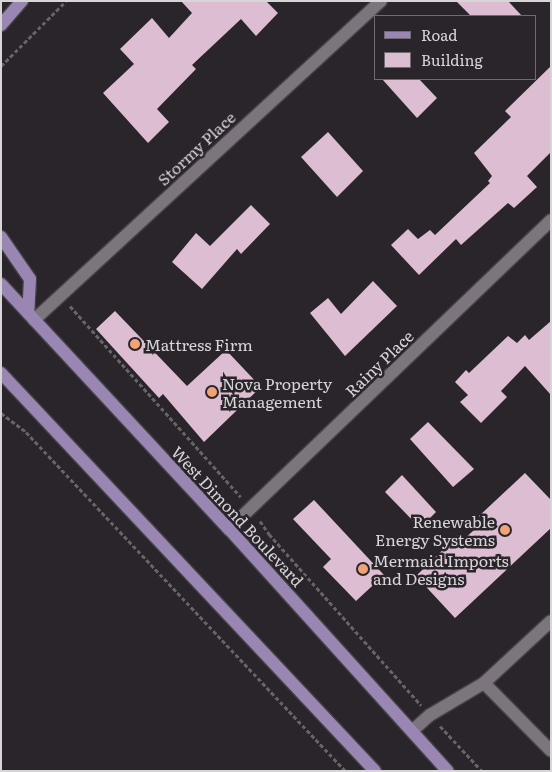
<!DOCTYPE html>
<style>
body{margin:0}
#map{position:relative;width:552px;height:772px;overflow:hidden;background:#2a252b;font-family:Literata,serif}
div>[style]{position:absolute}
.building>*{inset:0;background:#dcbdd1}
.path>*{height:3px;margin-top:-1.5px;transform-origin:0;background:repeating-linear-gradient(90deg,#676368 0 4px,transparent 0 6.5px)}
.roads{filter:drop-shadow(1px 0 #464247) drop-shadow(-1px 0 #464247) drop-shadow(0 1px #464247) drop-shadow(0 -1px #464247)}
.minor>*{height:12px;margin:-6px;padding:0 6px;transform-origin:6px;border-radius:6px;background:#7c757d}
.major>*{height:12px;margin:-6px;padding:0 6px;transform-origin:6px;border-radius:6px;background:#9986b2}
.dots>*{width:14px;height:14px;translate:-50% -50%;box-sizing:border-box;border:2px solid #2a252b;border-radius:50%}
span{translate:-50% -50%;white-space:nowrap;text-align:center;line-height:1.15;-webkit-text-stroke:5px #2a252b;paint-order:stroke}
.street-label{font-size:16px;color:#d8d5d9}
.poi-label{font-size:16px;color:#d8d5d9}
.left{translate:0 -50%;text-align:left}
.right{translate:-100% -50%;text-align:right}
.frame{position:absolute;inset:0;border:2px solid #d8d5d9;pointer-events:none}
.legend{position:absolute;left:374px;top:15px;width:162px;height:65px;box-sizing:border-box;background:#2a252b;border:1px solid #706b71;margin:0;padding:6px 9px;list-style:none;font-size:15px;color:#d8d5d9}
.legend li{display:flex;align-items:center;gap:10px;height:25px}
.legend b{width:25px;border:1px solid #706b71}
</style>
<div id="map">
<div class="building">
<i style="clip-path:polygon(181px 1px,266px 1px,278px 13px,256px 36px,241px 19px,192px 65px,196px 69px,157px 109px,169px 122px,148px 143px,103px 93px,134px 64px,120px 49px,152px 18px,169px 38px,192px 13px)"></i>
<i style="clip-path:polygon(456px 1px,508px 1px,522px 16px,471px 16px)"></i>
<i style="clip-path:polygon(551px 66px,551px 152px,527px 176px,537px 187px,514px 208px,508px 203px,461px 245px,456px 239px,419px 275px,391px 245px,408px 229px,418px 239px,430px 230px,435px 235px,490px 183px,488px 181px,492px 176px,474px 153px,511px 117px,505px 111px)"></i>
<i style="clip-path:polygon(382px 79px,419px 79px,437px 98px,417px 118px)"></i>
<i style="clip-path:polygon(328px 132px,363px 171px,337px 197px,301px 157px)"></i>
<i style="clip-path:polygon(251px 205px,270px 224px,241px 254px,237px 249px,202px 289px,172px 262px,196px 233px,210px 246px)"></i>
<i style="clip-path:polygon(373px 281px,397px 306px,345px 356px,310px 313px,328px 298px,341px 314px)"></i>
<i style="clip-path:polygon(115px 311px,187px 386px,226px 350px,261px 387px,204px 442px,163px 394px,159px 398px,96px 329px)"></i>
<i style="clip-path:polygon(551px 321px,551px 395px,525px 366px,501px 391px,507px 397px,481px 423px,460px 402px,468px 395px,455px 382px,466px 370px,469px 373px,508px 336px,517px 343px,525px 335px,529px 340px)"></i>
<i style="clip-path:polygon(428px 422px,474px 469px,453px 487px,410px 439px)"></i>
<i style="clip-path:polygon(525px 473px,551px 500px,551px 528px,455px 618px,416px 576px,458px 535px,463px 540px,484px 521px,479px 516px)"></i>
<i style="clip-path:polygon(402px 475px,436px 512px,420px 528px,385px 492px)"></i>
<i style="clip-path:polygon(314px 500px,384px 575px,356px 601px,323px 567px,331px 559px,293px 519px)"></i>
</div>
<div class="path">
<i style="left:1px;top:66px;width:92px;rotate:-45deg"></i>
<i style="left:70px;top:306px;width:256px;rotate:48.2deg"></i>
<i style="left:1px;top:413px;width:31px;rotate:37deg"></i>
<i style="left:26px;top:432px;width:466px;rotate:46.7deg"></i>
<i style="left:260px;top:521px;width:16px;rotate:55deg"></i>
<i style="left:269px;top:534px;width:229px;rotate:48.4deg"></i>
<i style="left:440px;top:726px;width:62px;rotate:47deg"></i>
</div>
<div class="roads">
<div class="minor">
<i style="left:34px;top:320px;width:471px;rotate:-42.6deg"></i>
<i style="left:229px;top:529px;width:446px;rotate:-43.8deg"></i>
<i style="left:484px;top:683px;width:95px;rotate:45.4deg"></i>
<i style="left:412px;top:731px;width:24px;rotate:-42deg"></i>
<i style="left:430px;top:715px;width:63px;rotate:-30.7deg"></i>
<i style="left:484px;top:683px;width:91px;rotate:-42.8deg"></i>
</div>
<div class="major">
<i style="left:1px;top:25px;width:32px;rotate:-49deg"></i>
<i style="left:1px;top:237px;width:51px;rotate:55.4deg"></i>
<i style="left:30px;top:279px;width:34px;rotate:93deg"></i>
<i style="left:1px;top:284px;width:335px;rotate:47.1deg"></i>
<i style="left:229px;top:529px;width:326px;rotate:47.9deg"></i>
<i style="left:1px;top:373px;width:546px;rotate:46.78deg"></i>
</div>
</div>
<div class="dots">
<i style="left:135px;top:344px;background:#efa376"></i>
<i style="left:212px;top:392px;background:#efa376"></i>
<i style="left:505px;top:530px;background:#efa376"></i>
<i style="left:363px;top:569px;background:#efa376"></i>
</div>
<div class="street-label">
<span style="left:196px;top:148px;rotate:-43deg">Stormy Place</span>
<span style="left:379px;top:363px;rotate:-44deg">Rainy Place</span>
<span style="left:238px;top:516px;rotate:47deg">West Dimond Boulevard</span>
</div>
<div class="poi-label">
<span class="left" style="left:145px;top:344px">Mattress Firm</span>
<span class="left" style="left:222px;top:392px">Nova Property<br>Management</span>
<span class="right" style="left:495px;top:530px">Renewable<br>Energy Systems</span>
<span class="left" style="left:373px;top:569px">Mermaid Imports<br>and Designs</span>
</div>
<div class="frame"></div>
<ul class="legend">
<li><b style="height:6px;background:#9986b2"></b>Road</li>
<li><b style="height:14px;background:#dcbdd1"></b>Building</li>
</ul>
</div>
